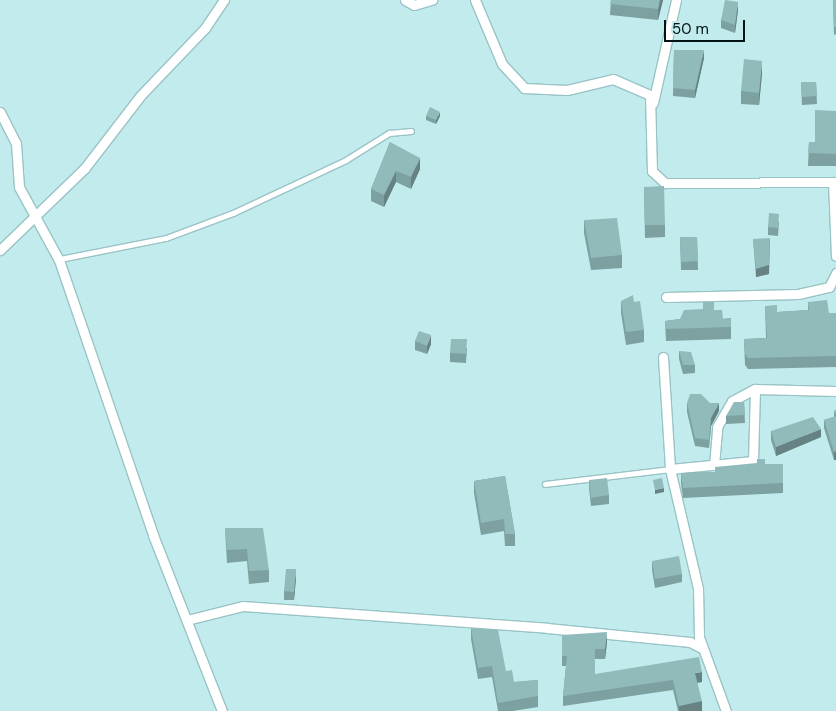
<!DOCTYPE html>
<style>
body{margin:0}
#map{position:relative;width:836px;height:711px;overflow:hidden;background:#c1ebed;font-family:"DM Sans",sans-serif}
div>[style]{position:absolute}
.roads{filter:drop-shadow(1px 0 #9ac3c5) drop-shadow(-1px 0 #9ac3c5) drop-shadow(0 1px #9ac3c5) drop-shadow(0 -1px #9ac3c5)}
.service>*{height:4.5px;margin:-2.25px;padding:0 2.25px;transform-origin:2.25px;border-radius:2.25px;background:#fff}
.minor>*{height:9px;margin:-4.5px;padding:0 4.5px;transform-origin:4.5px;border-radius:4.5px;background:#fff}
.wall>*{inset:0;background:#7da0a1}
.shaded-wall>*{inset:0;background:#668283}
.building>*{inset:0;background:#91babb}
span{translate:-50% -50%;white-space:nowrap;text-align:center;line-height:1.15;-webkit-text-stroke:5px #c1ebed;paint-order:stroke}
.scale{position:absolute;left:664px;top:20px;width:81px;height:22px;box-sizing:border-box;border:2px solid #041314;border-top:0;padding-left:6px;font-size:15px;line-height:18px;white-space:nowrap;color:#041314;-webkit-text-stroke:4px #c1ebed;paint-order:stroke}
</style>
<div id="map">
<div class="roads">
<div class="service">
<i style="left:60px;top:259px;width:108px;rotate:-11.2deg"></i>
<i style="left:166px;top:238px;width:72px;rotate:-20.5deg"></i>
<i style="left:233px;top:213px;width:125px;rotate:-25.1deg"></i>
<i style="left:346px;top:160px;width:51px;rotate:-32.1deg"></i>
<i style="left:389px;top:133px;width:22px;rotate:-5deg"></i>
<i style="left:545px;top:484px;width:126px;rotate:-6.8deg"></i>
</div>
<div class="minor">
<i style="left:405px;top:0;width:10px;rotate:29deg"></i>
<i style="left:414px;top:5px;width:19px;rotate:-16deg"></i>
<i style="left:475px;top:0;width:69px;rotate:67.1deg"></i>
<i style="left:502px;top:64px;width:33px;rotate:47deg"></i>
<i style="left:524px;top:88px;width:43px;rotate:2.7deg"></i>
<i style="left:567px;top:90px;width:47px;rotate:-13.4deg"></i>
<i style="left:613px;top:79px;width:40px;rotate:23.4deg"></i>
<i style="left:650px;top:95px;width:76px;rotate:88.5deg"></i>
<i style="left:652px;top:171px;width:18px;rotate:43deg"></i>
<i style="left:665px;top:183px;width:171px;rotate:-0.3deg"></i>
<i style="left:653px;top:103px;width:106px;rotate:-77.4deg"></i>
<i style="left:0;top:112px;width:35px;rotate:63deg"></i>
<i style="left:16px;top:143px;width:44px;rotate:86.1deg"></i>
<i style="left:19px;top:187px;width:83px;rotate:61.3deg"></i>
<i style="left:59px;top:260px;width:291px;rotate:71.1deg"></i>
<i style="left:153px;top:535px;width:189px;rotate:68.6deg"></i>
<i style="left:833px;top:182px;width:74px;rotate:87.7deg"></i>
<i style="left:0;top:250px;width:117px;rotate:-44deg"></i>
<i style="left:84px;top:169px;width:93px;rotate:-52.4deg"></i>
<i style="left:141px;top:95px;width:93px;rotate:-46.3deg"></i>
<i style="left:205px;top:28px;width:34px;rotate:-56deg"></i>
<i style="left:666px;top:297px;width:132px;rotate:-1.3deg"></i>
<i style="left:798px;top:294px;width:32px;rotate:-13deg"></i>
<i style="left:829px;top:287px;width:16px;rotate:-63deg"></i>
<i style="left:663px;top:357px;width:112px;rotate:86.4deg"></i>
<i style="left:670px;top:469px;width:122px;rotate:76.8deg"></i>
<i style="left:698px;top:588px;width:49px;rotate:88.8deg"></i>
<i style="left:699px;top:637px;width:79px;rotate:70deg"></i>
<i style="left:714px;top:465px;width:38px;rotate:-85deg"></i>
<i style="left:717px;top:427px;width:30px;rotate:-60deg"></i>
<i style="left:732px;top:401px;width:26px;rotate:-28deg"></i>
<i style="left:755px;top:389px;width:81px;rotate:1.4deg"></i>
<i style="left:670px;top:469px;width:83px;rotate:-5.5deg"></i>
<i style="left:753px;top:461px;width:72px;rotate:-88.4deg"></i>
<i style="left:187px;top:620px;width:58px;rotate:-14deg"></i>
<i style="left:243px;top:606px;width:305px;rotate:4.1deg"></i>
<i style="left:547px;top:628px;width:144px;rotate:5.6deg"></i>
<i style="left:690px;top:642px;width:13px;rotate:27deg"></i>
</div>
</div>
<div class="wall">
<i style="clip-path:polygon(611px 0,663px 0,658px 20px,610px 15px)"></i>
<i style="clip-path:polygon(833px 0,836px 0,836px 34px,834px 35px)"></i>
<i style="clip-path:polygon(738px 10px,735px 33px,721px 28px,721px 20px)"></i>
<i style="clip-path:polygon(674px 50px,704px 58px,695px 98px,673px 96px)"></i>
<i style="clip-path:polygon(762px 73px,759px 105px,741px 104px,741px 91px)"></i>
<i style="clip-path:polygon(801px 82px,816px 82px,817px 104px,802px 105px)"></i>
<i style="clip-path:polygon(836px 111px,836px 166px,808px 166px,809px 142px,815px 142px)"></i>
<i style="clip-path:polygon(426px 116px,440px 116px,436px 124px,426px 120px)"></i>
<i style="clip-path:polygon(390px 142px,420px 169px,411px 189px,396px 182px,384px 207px,371px 201px,371px 189px)"></i>
<i style="clip-path:polygon(644px 187px,665px 225px,665px 237px,645px 238px)"></i>
<i style="clip-path:polygon(584px 220px,622px 255px,622px 268px,591px 270px,584px 233px)"></i>
<i style="clip-path:polygon(779px 222px,778px 236px,768px 235px,768px 227px)"></i>
<i style="clip-path:polygon(680px 237px,697px 237px,698px 270px,681px 270px)"></i>
<i style="clip-path:polygon(753px 239px,769px 274px,756px 277px)"></i>
<i style="clip-path:polygon(621px 301px,634px 302px,644px 330px,644px 342px,626px 345px,621px 313px)"></i>
<i style="clip-path:polygon(808px 302px,829px 313px,836px 313px,836px 367px,748px 369px,745px 365px,744px 339px,766px 338px,765px 306px,777px 312px,808px 310px)"></i>
<i style="clip-path:polygon(714px 310px,723px 319px,731px 318px,731px 339px,666px 341px,665px 321px,680px 319px)"></i>
<i style="clip-path:polygon(415px 341px,431px 344px,427px 354px,415px 350px)"></i>
<i style="clip-path:polygon(467px 348px,466px 363px,450px 362px,450px 353px)"></i>
<i style="clip-path:polygon(679px 351px,695px 365px,695px 373px,683px 374px,679px 359px)"></i>
<i style="clip-path:polygon(744px 402px,745px 423px,726px 424px,726px 416px)"></i>
<i style="clip-path:polygon(687px 403px,710px 403px,719px 411px,711px 426px,709px 448px,695px 446px,687px 412px)"></i>
<i style="clip-path:polygon(836px 410px,836px 460px,834px 460px,824px 428px,824px 420px,834px 417px,834px 411px)"></i>
<i style="clip-path:polygon(771px 431px,821px 437px,776px 456px,771px 440px)"></i>
<i style="clip-path:polygon(765px 464px,783px 464px,783px 493px,683px 498px,681px 483px,681px 473px,715px 472px)"></i>
<i style="clip-path:polygon(505px 476px,515px 534px,515px 546px,505px 546px,504px 531px,481px 535px,474px 493px,474px 481px)"></i>
<i style="clip-path:polygon(589px 480px,609px 495px,609px 504px,591px 506px,589px 488px)"></i>
<i style="clip-path:polygon(225px 528px,269px 570px,269px 582px,249px 584px,247px 561px,227px 563px)"></i>
<i style="clip-path:polygon(652px 561px,682px 574px,682px 582px,655px 588px,652px 570px)"></i>
<i style="clip-path:polygon(296px 578px,294px 600px,284px 600px,284px 591px)"></i>
<i style="clip-path:polygon(471px 628px,514px 682px,538px 680px,538px 707px,513px 711px,498px 711px,492px 677px,478px 679px,471px 639px)"></i>
<i style="clip-path:polygon(562px 635px,607px 642px,605px 659px,595px 659px,595px 674px,702px 682px,697px 683px,702px 711px,678px 711px,673px 690px,563px 706px,563px 696px,566px 666px,562px 666px)"></i>
</div>
<div class="shaded-wall">
<i style="clip-path:polygon(660px 0,663px 0,658px 20px,658px 9px)"></i>
<i style="clip-path:polygon(738px 2px,738px 10px,735px 33px,735px 25px)"></i>
<i style="clip-path:polygon(704px 50px,704px 58px,695px 98px,695px 90px)"></i>
<i style="clip-path:polygon(762px 61px,762px 73px,759px 105px,759px 93px)"></i>
<i style="clip-path:polygon(440px 112px,440px 116px,436px 124px,436px 120px)"></i>
<i style="clip-path:polygon(420px 158px,420px 169px,411px 189px,411px 177px)"></i>
<i style="clip-path:polygon(396px 171px,396px 182px,384px 207px,384px 195px)"></i>
<i style="clip-path:polygon(770px 238px,769px 274px,756px 277px,756px 269px)"></i>
<i style="clip-path:polygon(431px 335px,431px 344px,427px 354px,427px 346px)"></i>
<i style="clip-path:polygon(719px 403px,719px 411px,711px 426px,709px 448px,711px 418px)"></i>
<i style="clip-path:polygon(821px 429px,821px 437px,776px 456px,776px 447px)"></i>
<i style="clip-path:polygon(836px 451px,836px 460px,834px 460px,834px 452px)"></i>
<i style="clip-path:polygon(664px 488px,664px 492px,655px 494px,655px 490px)"></i>
<i style="clip-path:polygon(296px 569px,296px 578px,294px 600px,294px 592px)"></i>
<i style="clip-path:polygon(607px 632px,607px 642px,605px 659px,605px 649px)"></i>
<i style="clip-path:polygon(702px 672px,702px 682px,695px 683px,695px 673px)"></i>
<i style="clip-path:polygon(702px 701px,702px 711px,679px 711px,679px 706px)"></i>
</div>
<div class="building">
<i style="clip-path:polygon(611px 0,660px 0,658px 9px,610px 4px)"></i>
<i style="clip-path:polygon(725px 0,738px 2px,735px 25px,721px 20px)"></i>
<i style="clip-path:polygon(833px 0,836px 0,836px 27px,834px 27px)"></i>
<i style="clip-path:polygon(674px 50px,704px 50px,695px 90px,673px 88px)"></i>
<i style="clip-path:polygon(744px 59px,762px 61px,759px 93px,741px 91px)"></i>
<i style="clip-path:polygon(801px 82px,816px 82px,817px 96px,802px 97px)"></i>
<i style="clip-path:polygon(430px 107px,440px 112px,436px 120px,426px 116px)"></i>
<i style="clip-path:polygon(815px 110px,836px 111px,836px 154px,808px 153px,809px 142px,815px 142px)"></i>
<i style="clip-path:polygon(390px 142px,420px 158px,411px 177px,396px 171px,384px 195px,371px 189px)"></i>
<i style="clip-path:polygon(664px 186px,665px 225px,645px 225px,644px 187px)"></i>
<i style="clip-path:polygon(769px 213px,779px 214px,778px 228px,768px 227px)"></i>
<i style="clip-path:polygon(617px 218px,622px 255px,591px 258px,584px 220px)"></i>
<i style="clip-path:polygon(680px 237px,697px 237px,698px 261px,681px 262px)"></i>
<i style="clip-path:polygon(770px 238px,769px 265px,756px 269px,753px 239px)"></i>
<i style="clip-path:polygon(633px 295px,634px 302px,640px 301px,644px 330px,626px 332px,621px 301px)"></i>
<i style="clip-path:polygon(827px 300px,829px 313px,836px 313px,836px 356px,748px 358px,745px 354px,744px 339px,767px 338px,765px 306px,777px 305px,777px 312px,809px 310px,808px 302px)"></i>
<i style="clip-path:polygon(703px 302px,714px 302px,714px 310px,722px 310px,723px 319px,731px 318px,731px 327px,666px 329px,665px 321px,680px 319px,684px 310px,703px 309px)"></i>
<i style="clip-path:polygon(419px 331px,431px 335px,427px 346px,415px 341px)"></i>
<i style="clip-path:polygon(451px 339px,467px 339px,466px 354px,450px 353px)"></i>
<i style="clip-path:polygon(679px 351px,691px 352px,695px 365px,683px 365px)"></i>
<i style="clip-path:polygon(690px 394px,701px 394px,710px 403px,719px 403px,711px 418px,709px 440px,695px 438px,687px 403px)"></i>
<i style="clip-path:polygon(734px 402px,744px 402px,745px 415px,726px 416px)"></i>
<i style="clip-path:polygon(836px 410px,836px 451px,834px 452px,824px 420px,836px 416px,834px 411px)"></i>
<i style="clip-path:polygon(813px 417px,821px 429px,776px 447px,771px 431px)"></i>
<i style="clip-path:polygon(757px 459px,765px 459px,765px 464px,783px 464px,783px 483px,683px 488px,681px 473px,715px 472px,715px 467px,757px 463px)"></i>
<i style="clip-path:polygon(505px 476px,515px 534px,505px 534px,504px 519px,481px 523px,474px 481px)"></i>
<i style="clip-path:polygon(607px 478px,609px 495px,591px 498px,589px 480px)"></i>
<i style="clip-path:polygon(662px 478px,664px 488px,655px 490px,653px 480px)"></i>
<i style="clip-path:polygon(225px 528px,263px 528px,269px 570px,249px 571px,247px 549px,227px 550px)"></i>
<i style="clip-path:polygon(679px 556px,682px 574px,655px 579px,652px 561px)"></i>
<i style="clip-path:polygon(286px 569px,296px 569px,294px 592px,284px 591px)"></i>
<i style="clip-path:polygon(471px 628px,498px 630px,506px 671px,512px 670px,514px 682px,538px 680px,538px 696px,498px 703px,492px 666px,478px 668px)"></i>
<i style="clip-path:polygon(607px 632px,605px 649px,595px 649px,595px 674px,699px 657px,702px 672px,695px 673px,702px 701px,679px 706px,673px 680px,563px 696px,567px 656px,562px 656px,562px 635px)"></i>
</div>
<div class="scale">50 m</div>
</div>
